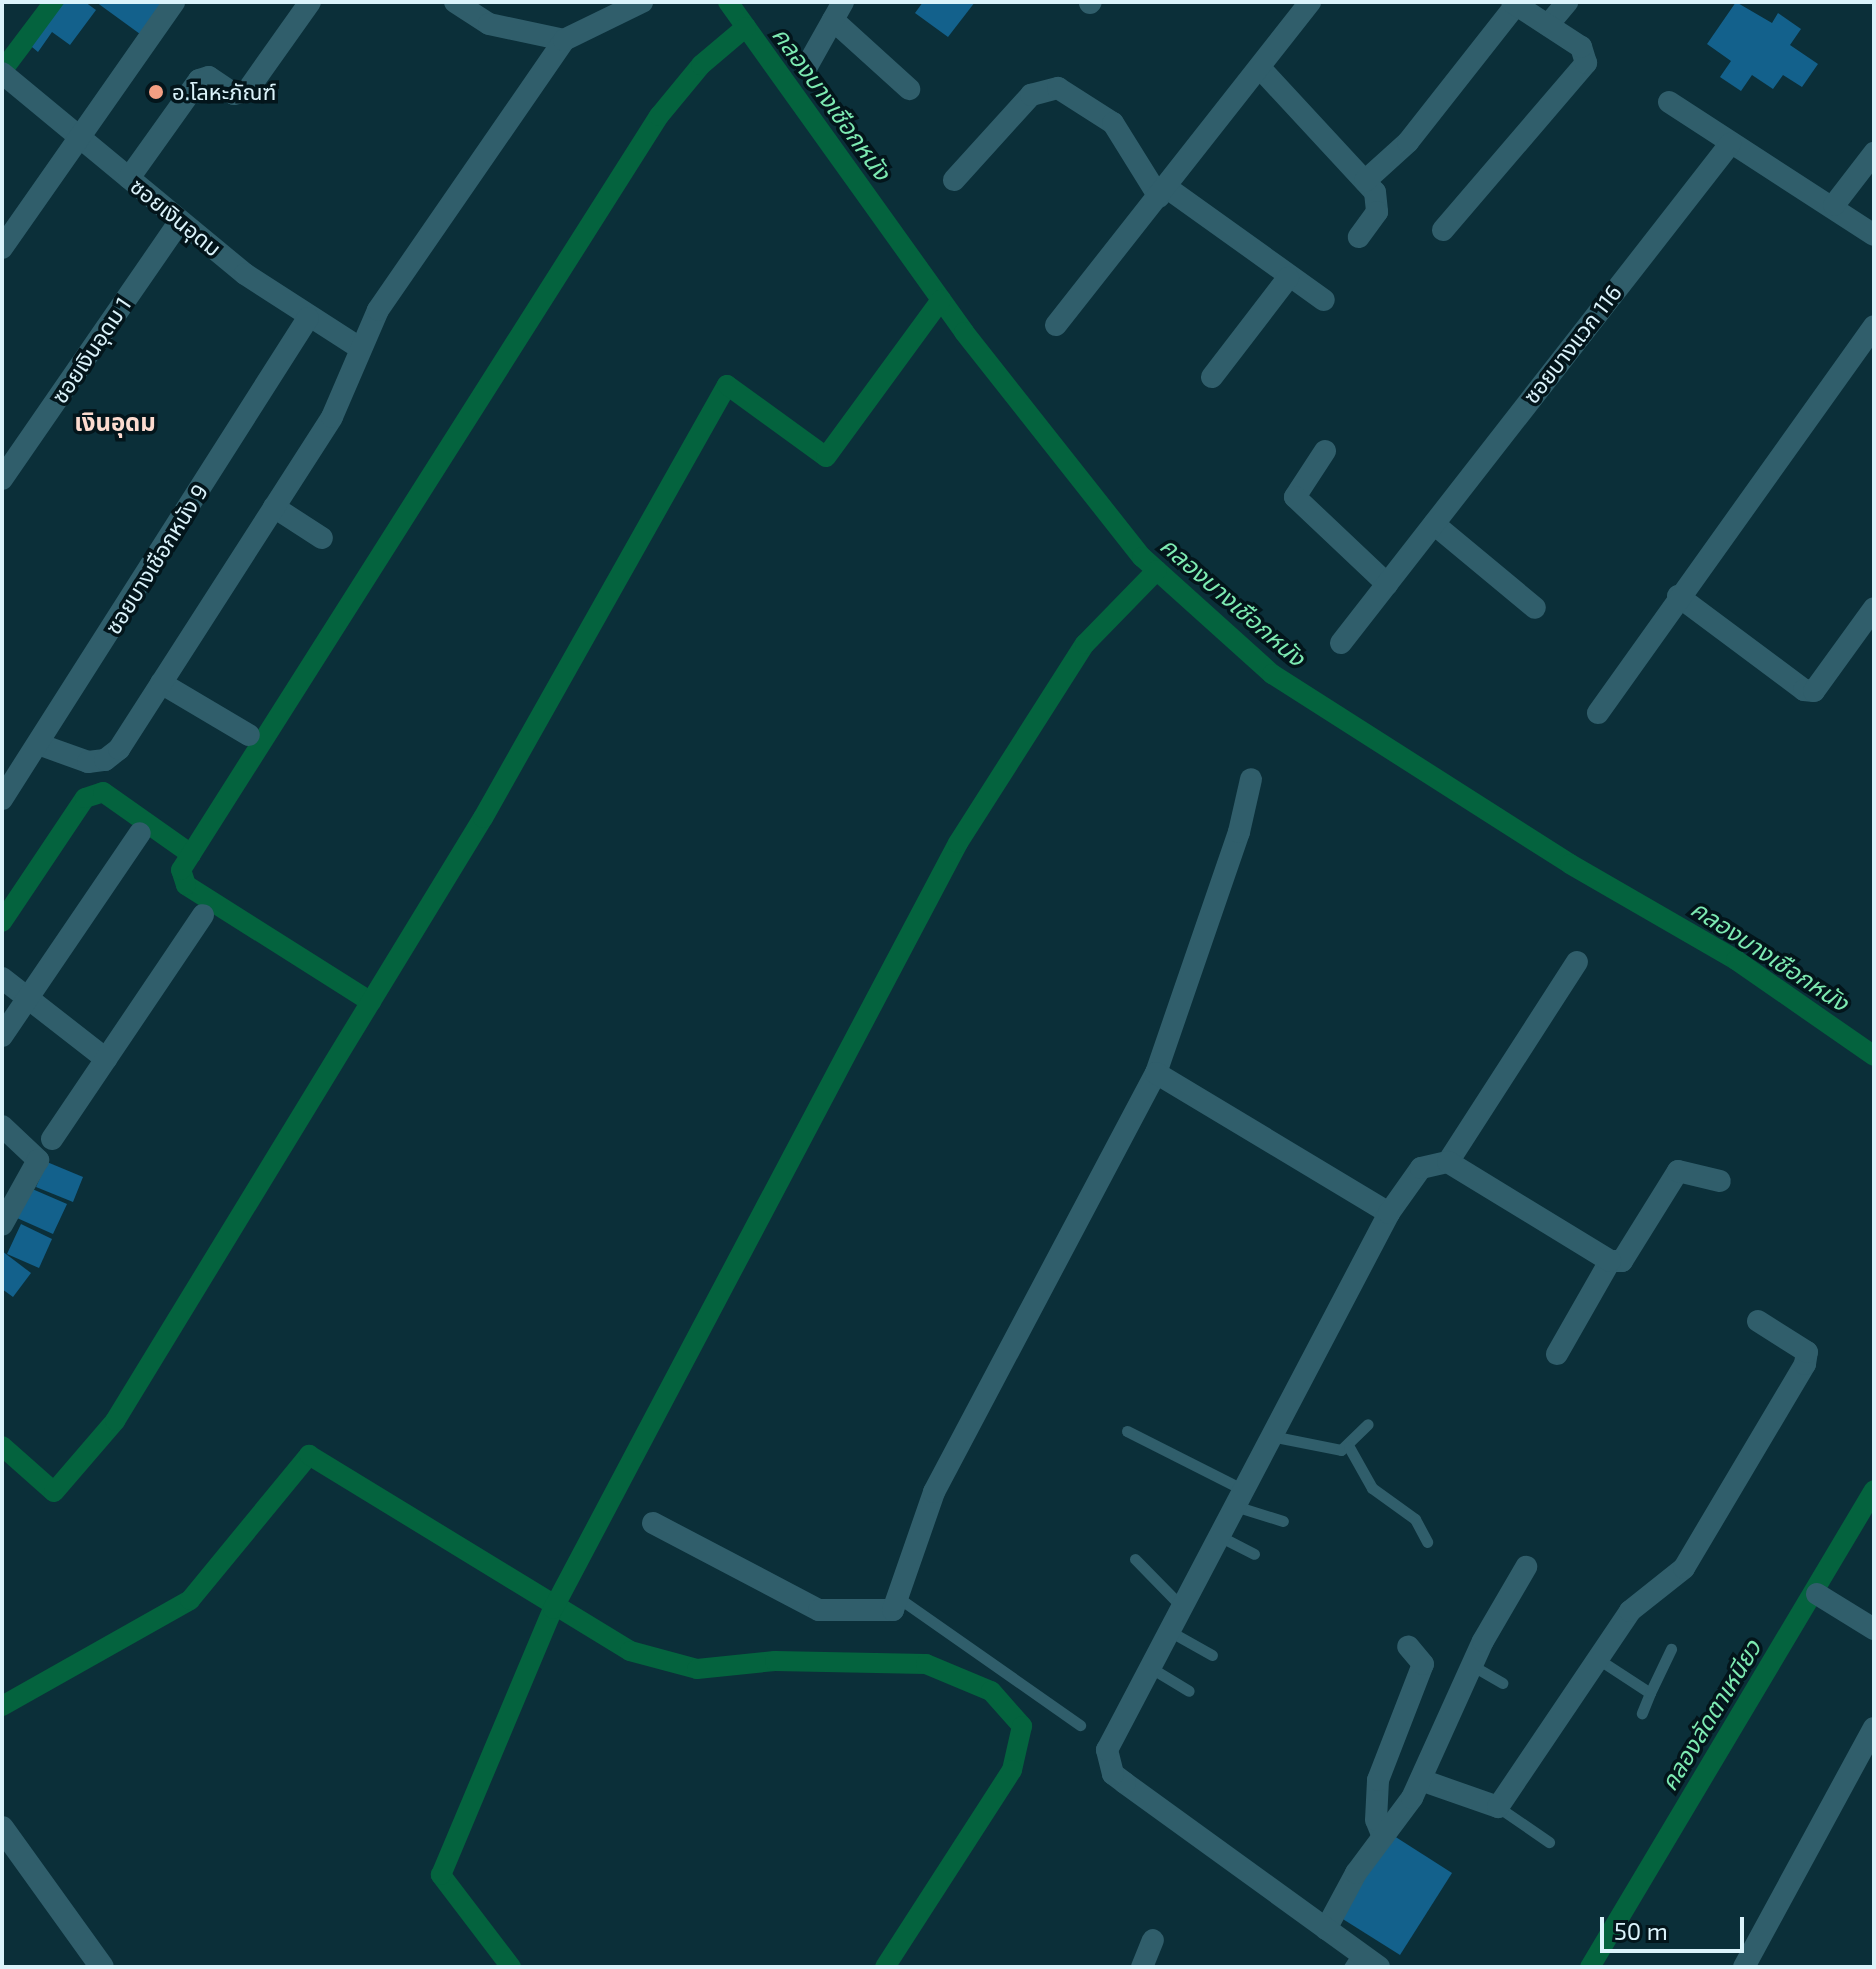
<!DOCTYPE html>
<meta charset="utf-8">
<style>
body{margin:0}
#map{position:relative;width:1876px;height:1969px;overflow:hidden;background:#0b2f39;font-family:"Exo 2","Noto Sans Thai",sans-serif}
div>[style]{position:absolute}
.canal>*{height:20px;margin:-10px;padding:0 10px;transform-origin:10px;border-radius:10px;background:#04633e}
.building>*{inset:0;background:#13618c}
.service>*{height:11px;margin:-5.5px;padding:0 5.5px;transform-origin:5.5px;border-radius:5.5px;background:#305e6b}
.minor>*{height:22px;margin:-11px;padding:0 11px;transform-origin:11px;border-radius:11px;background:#305e6b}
.tertiary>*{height:24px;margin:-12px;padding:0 12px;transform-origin:12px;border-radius:12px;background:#305e6b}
.dots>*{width:22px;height:22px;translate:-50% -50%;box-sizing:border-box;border:4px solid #03151b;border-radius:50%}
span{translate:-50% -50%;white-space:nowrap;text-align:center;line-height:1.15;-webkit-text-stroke:7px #03151b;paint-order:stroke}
.poi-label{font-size:22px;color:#dbf3fb}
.left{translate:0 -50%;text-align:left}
.street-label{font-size:22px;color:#dbf3fb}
.water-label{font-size:24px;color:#7deab2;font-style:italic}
.neighbourhood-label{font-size:24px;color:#fcdbcf;font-weight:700}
.frame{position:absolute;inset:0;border:4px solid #dbf3fb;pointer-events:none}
.scale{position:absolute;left:1600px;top:1917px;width:144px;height:36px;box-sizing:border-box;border:4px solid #dbf3fb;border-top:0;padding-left:10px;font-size:24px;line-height:28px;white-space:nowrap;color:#dbf3fb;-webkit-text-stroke:6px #03151b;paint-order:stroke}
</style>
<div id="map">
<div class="canal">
<i style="left:728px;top:2px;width:406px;rotate:54.4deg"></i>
<i style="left:964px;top:332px;width:287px;rotate:51.7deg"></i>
<i style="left:1142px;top:557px;width:175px;rotate:42deg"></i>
<i style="left:1272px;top:674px;width:353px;rotate:32.5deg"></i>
<i style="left:1570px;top:864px;width:192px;rotate:30deg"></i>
<i style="left:1736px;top:960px;width:168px;rotate:34.8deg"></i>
<i style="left:2px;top:71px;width:86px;rotate:-53deg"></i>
<i style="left:2px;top:922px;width:149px;rotate:-56.2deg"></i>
<i style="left:85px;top:798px;width:19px;rotate:-18deg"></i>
<i style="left:103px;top:792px;width:108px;rotate:35.2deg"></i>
<i style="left:371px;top:1002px;width:219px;rotate:-147.7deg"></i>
<i style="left:186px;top:885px;width:16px;rotate:-108deg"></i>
<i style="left:181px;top:870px;width:893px;rotate:-57.63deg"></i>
<i style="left:659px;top:116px;width:66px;rotate:-50.5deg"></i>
<i style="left:701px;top:65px;width:59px;rotate:-40.2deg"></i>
<i style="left:2px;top:1446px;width:69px;rotate:41.5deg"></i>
<i style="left:54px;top:1492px;width:94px;rotate:-49.3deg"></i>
<i style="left:115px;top:1421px;width:706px;rotate:-58.61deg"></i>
<i style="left:483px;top:818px;width:497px;rotate:-60.6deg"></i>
<i style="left:727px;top:385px;width:122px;rotate:36deg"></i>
<i style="left:826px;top:457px;width:195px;rotate:-53.8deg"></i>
<i style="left:2px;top:1706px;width:216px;rotate:-29.4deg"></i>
<i style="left:190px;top:1600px;width:188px;rotate:-50.6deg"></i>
<i style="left:309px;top:1455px;width:376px;rotate:31.4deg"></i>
<i style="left:630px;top:1651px;width:69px;rotate:15deg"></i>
<i style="left:697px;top:1669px;width:78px;rotate:-5.9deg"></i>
<i style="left:775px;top:1661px;width:151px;rotate:1.1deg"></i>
<i style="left:926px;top:1664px;width:70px;rotate:22.6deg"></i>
<i style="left:991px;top:1691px;width:47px;rotate:48.5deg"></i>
<i style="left:1022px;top:1726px;width:45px;rotate:102.8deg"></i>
<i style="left:1012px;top:1770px;width:234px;rotate:122.8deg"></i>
<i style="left:511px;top:1967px;width:116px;rotate:-127.3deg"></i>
<i style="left:441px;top:1875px;width:289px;rotate:-67.2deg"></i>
<i style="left:553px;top:1609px;width:866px;rotate:-62.13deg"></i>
<i style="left:958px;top:843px;width:236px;rotate:-57.5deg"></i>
<i style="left:1085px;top:644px;width:103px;rotate:-45.8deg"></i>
<i style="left:1590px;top:1967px;width:555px;rotate:-59.23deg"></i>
</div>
<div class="building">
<i style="clip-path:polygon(65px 2px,85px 2px,96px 10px,70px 45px,52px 32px,38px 52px,32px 47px)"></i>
<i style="clip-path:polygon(96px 2px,163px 2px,140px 34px)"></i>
<i style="clip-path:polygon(923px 2px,975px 2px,948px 37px,915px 13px)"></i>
<i style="clip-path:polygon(1736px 2px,1772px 23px,1778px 13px,1801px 29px,1790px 45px,1818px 64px,1802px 87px,1783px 75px,1773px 89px,1752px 75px,1741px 91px,1720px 77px,1731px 61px,1707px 44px)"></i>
<i style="clip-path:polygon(47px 1162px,83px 1177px,73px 1202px,36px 1187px)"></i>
<i style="clip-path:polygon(30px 1188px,67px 1204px,53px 1234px,17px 1218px)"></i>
<i style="clip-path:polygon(21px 1224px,52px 1239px,39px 1268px,7px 1254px)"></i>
<i style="clip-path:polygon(2px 1251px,31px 1273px,13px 1297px,2px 1289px)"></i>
<i style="clip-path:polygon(1391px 1834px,1452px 1873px,1400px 1955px,1338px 1916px)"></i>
</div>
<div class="service">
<i style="left:1127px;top:1431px;width:133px;rotate:26.8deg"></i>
<i style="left:1276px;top:1437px;width:66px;rotate:11.3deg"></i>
<i style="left:1341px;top:1450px;width:37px;rotate:-44deg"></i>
<i style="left:1349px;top:1447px;width:47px;rotate:60.7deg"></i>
<i style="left:1372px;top:1488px;width:53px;rotate:35.8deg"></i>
<i style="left:1415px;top:1519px;width:26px;rotate:62deg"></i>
<i style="left:1238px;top:1507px;width:47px;rotate:17.3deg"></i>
<i style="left:1221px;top:1537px;width:37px;rotate:27deg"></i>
<i style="left:1135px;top:1559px;width:69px;rotate:45.6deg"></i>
<i style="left:900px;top:1599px;width:220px;rotate:35deg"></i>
<i style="left:1171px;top:1632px;width:47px;rotate:29.3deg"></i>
<i style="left:1598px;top:1659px;width:62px;rotate:33.2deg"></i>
<i style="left:1650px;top:1693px;width:22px;rotate:112deg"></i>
<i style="left:1473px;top:1666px;width:34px;rotate:30deg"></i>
<i style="left:1151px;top:1668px;width:44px;rotate:31.2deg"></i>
<i style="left:1650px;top:1693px;width:49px;rotate:-64.5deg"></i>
<i style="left:1498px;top:1807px;width:62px;rotate:34.5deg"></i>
<i style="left:1349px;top:1967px;width:17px;rotate:-57deg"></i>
</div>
<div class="minor">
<i style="left:455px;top:2px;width:40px;rotate:32.9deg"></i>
<i style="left:489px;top:24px;width:77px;rotate:12deg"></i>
<i style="left:1090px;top:3px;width:1px;rotate:-45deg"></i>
<i style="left:833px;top:20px;width:103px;rotate:42.2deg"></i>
<i style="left:1548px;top:25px;width:30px;rotate:-50deg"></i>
<i style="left:806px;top:68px;width:76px;rotate:-60.7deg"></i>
<i style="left:1260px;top:68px;width:169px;rotate:47.2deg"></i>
<i style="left:1375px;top:192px;width:20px;rotate:84deg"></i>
<i style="left:1377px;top:212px;width:31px;rotate:126deg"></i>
<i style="left:2px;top:73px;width:315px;rotate:39.6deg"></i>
<i style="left:245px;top:274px;width:137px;rotate:32.8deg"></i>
<i style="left:1669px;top:102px;width:244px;rotate:33deg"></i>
<i style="left:129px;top:178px;width:120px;rotate:-54.5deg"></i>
<i style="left:199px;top:80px;width:10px;rotate:-17deg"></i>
<i style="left:209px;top:77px;width:30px;rotate:34deg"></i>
<i style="left:234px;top:94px;width:13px;rotate:-13deg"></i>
<i style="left:247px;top:91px;width:109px;rotate:-54.7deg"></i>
<i style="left:954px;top:180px;width:115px;rotate:-47.8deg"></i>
<i style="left:1031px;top:95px;width:28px;rotate:-15deg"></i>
<i style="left:1058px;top:88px;width:65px;rotate:32.5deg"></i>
<i style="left:1113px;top:123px;width:87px;rotate:58.1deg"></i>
<i style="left:1365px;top:181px;width:58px;rotate:-42.2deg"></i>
<i style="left:1408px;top:142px;width:174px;rotate:-51.8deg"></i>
<i style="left:1166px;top:187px;width:194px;rotate:35.6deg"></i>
<i style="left:1834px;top:205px;width:66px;rotate:-52.4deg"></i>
<i style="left:1443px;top:230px;width:220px;rotate:-49.4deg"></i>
<i style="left:1586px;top:63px;width:17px;rotate:-107deg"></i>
<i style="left:1581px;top:47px;width:82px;rotate:-146.9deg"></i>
<i style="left:2px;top:248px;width:300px;rotate:-55deg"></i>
<i style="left:1056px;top:325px;width:411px;rotate:-51.8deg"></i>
<i style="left:1212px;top:377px;width:125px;rotate:-52.5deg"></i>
<i style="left:1325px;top:451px;width:55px;rotate:123.1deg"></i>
<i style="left:1295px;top:497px;width:127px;rotate:43.4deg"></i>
<i style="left:2px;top:479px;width:313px;rotate:-55.4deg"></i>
<i style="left:274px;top:507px;width:57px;rotate:32.9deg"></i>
<i style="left:1434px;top:524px;width:131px;rotate:39.7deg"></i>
<i style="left:1678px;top:596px;width:157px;rotate:36.7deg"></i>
<i style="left:1804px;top:690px;width:10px;rotate:6deg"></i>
<i style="left:1814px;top:691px;width:102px;rotate:-54.1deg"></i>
<i style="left:1341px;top:643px;width:633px;rotate:-52.06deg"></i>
<i style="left:161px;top:683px;width:102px;rotate:30.6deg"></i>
<i style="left:1598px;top:713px;width:475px;rotate:-54.5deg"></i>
<i style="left:38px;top:744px;width:53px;rotate:19.8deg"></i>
<i style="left:88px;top:762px;width:17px;rotate:-7deg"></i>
<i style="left:105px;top:760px;width:18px;rotate:-38deg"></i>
<i style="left:119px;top:749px;width:394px;rotate:-57.3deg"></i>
<i style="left:332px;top:417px;width:116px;rotate:-66.7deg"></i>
<i style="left:378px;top:310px;width:328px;rotate:-55.4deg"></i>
<i style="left:564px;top:40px;width:87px;rotate:-26deg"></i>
<i style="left:2px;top:799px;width:570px;rotate:-57.54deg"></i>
<i style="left:2px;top:978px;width:132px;rotate:37.9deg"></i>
<i style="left:2px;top:1036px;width:245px;rotate:-55.8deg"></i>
<i style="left:1156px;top:1073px;width:255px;rotate:-71deg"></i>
<i style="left:1239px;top:832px;width:54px;rotate:-77.2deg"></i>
<i style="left:2px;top:1126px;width:50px;rotate:43.4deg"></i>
<i style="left:38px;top:1160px;width:74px;rotate:119deg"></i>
<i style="left:52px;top:1139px;width:270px;rotate:-56deg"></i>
<i style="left:1448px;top:1162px;width:238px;rotate:-57.2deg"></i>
<i style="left:1557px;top:1354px;width:107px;rotate:-60.3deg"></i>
<i style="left:1610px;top:1261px;width:12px"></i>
<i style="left:1622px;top:1261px;width:106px;rotate:-58.1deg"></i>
<i style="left:1678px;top:1171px;width:43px;rotate:13.4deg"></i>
<i style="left:653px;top:1523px;width:187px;rotate:27.7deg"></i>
<i style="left:819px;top:1610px;width:74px"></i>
<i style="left:893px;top:1610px;width:125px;rotate:-70.8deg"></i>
<i style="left:934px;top:1492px;width:474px;rotate:-62.1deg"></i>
<i style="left:1156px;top:1073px;width:272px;rotate:31deg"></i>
<i style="left:1817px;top:1594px;width:67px;rotate:31.6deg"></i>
<i style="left:1421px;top:1780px;width:82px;rotate:19.3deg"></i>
<i style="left:1498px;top:1807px;width:236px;rotate:-56deg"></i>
<i style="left:1630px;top:1611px;width:69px;rotate:-38.5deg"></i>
<i style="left:1684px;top:1568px;width:237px;rotate:-59.3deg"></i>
<i style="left:1805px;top:1364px;width:12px;rotate:-81deg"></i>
<i style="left:1807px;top:1352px;width:58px;rotate:-147.7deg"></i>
<i style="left:1383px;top:1837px;width:18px;rotate:-112deg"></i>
<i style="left:1376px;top:1820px;width:40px;rotate:-87.1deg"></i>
<i style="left:1378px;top:1780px;width:124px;rotate:-68.8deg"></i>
<i style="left:1423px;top:1664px;width:23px;rotate:-130deg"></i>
<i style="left:1326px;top:1929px;width:64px;rotate:-61.8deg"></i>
<i style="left:1356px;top:1873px;width:94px;rotate:-53.3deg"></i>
<i style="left:1412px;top:1798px;width:172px;rotate:-65.7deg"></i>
<i style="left:1483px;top:1641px;width:86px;rotate:-59.8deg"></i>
<i style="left:1142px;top:1967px;width:29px;rotate:-68deg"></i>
<i style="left:1379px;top:1967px;width:314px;rotate:-144.1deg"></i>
<i style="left:1125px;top:1783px;width:15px;rotate:-143deg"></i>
<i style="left:1113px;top:1774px;width:25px;rotate:-104deg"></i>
<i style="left:1107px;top:1750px;width:607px;rotate:-62.29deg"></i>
<i style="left:1389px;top:1213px;width:55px;rotate:-54.6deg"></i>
<i style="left:1421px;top:1168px;width:28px;rotate:-13deg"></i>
<i style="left:1448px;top:1162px;width:190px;rotate:31.4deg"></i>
<i style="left:1744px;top:1967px;width:272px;rotate:-61.5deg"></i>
</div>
<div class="tertiary">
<i style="left:2px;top:1828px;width:171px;rotate:54.3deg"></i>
</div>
<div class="dots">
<i style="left:156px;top:92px;background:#f39f83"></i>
</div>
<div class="poi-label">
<span class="left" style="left:172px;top:92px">อ.โลหะภัณฑ์</span>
</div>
<div class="street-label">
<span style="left:176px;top:217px;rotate:39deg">ซอยเงินอุดม</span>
<span style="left:1572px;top:344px;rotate:-52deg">ซอยบางแวก 116</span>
<span style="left:91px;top:350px;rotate:-56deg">ซอยเงินอุดม 1</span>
<span style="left:156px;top:559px;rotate:-58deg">ซอยบางเชือกหนัง 9</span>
</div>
<div class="water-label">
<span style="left:832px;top:103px;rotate:54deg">คลองบางเชือกหนัง</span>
<span style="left:1233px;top:601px;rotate:41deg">คลองบางเชือกหนัง</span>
<span style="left:1770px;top:955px;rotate:33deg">คลองบางเชือกหนัง</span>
<span style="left:1710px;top:1715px;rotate:-59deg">คลองลัดตาเหนียว</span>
</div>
<div class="neighbourhood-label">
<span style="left:115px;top:422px">เงินอุดม</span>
</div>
<div class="frame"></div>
<div class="scale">50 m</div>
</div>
